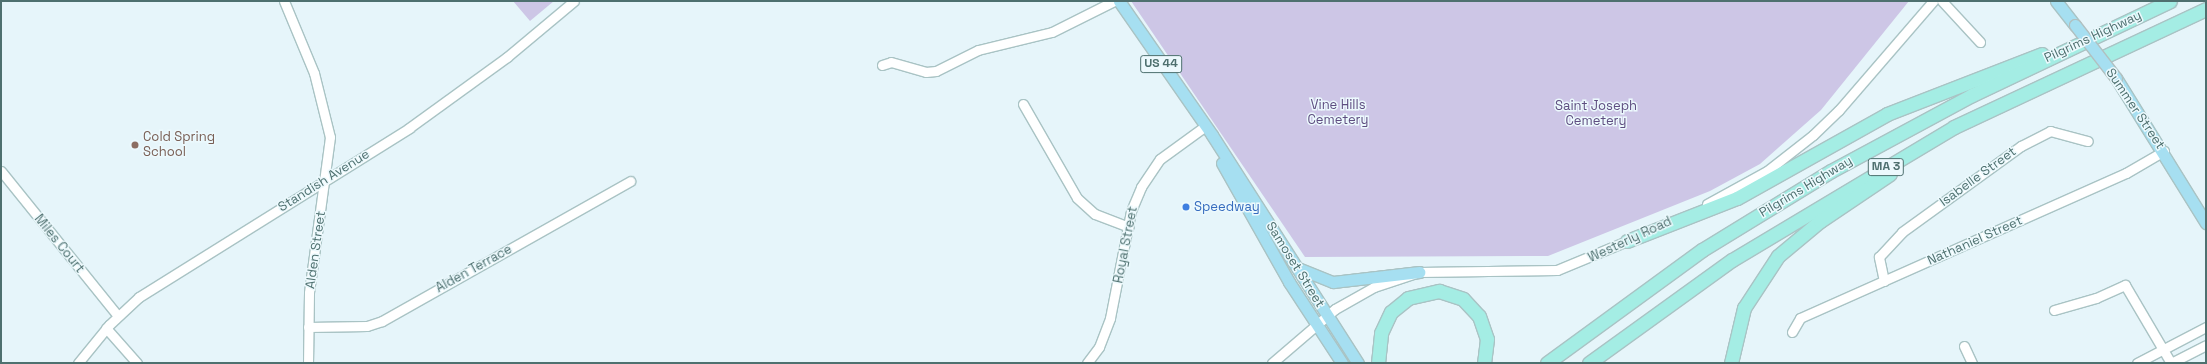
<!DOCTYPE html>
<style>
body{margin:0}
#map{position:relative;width:2207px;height:364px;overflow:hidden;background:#e6f5fa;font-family:"Space Grotesk",sans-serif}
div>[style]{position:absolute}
.green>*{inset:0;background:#cdc6e6}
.roads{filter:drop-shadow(1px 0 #a9c3c4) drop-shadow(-1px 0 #a9c3c4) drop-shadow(0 1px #a9c3c4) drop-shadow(0 -1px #a9c3c4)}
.minor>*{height:9px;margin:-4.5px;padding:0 4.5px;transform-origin:4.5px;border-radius:4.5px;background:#fff}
.major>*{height:11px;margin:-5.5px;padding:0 5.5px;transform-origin:5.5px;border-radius:5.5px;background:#a6dff1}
.highway>*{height:13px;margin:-6.5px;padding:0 6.5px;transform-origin:6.5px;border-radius:6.5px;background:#a4ede4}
.bridges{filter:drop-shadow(1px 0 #b1c0c0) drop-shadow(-1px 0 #b1c0c0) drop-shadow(0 1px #b1c0c0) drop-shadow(0 -1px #b1c0c0)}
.major-bridge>*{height:11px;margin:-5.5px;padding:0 5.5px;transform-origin:5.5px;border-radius:5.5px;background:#a6dff1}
.dots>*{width:11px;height:11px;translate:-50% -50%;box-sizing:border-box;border:2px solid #ecf9fd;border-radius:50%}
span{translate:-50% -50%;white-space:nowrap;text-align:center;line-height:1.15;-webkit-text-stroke:3px #ecf9fd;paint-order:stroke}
.shield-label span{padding:1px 3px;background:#ecf9fd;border:1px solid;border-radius:3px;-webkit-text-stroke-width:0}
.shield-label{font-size:12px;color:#4e706f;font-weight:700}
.street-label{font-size:13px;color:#4e706f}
.park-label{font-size:13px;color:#5e4d80}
.education-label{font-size:13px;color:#785e54}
.left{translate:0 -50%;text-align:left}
.shop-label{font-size:13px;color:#366cbe}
.frame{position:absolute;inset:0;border:2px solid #4e706f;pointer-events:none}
</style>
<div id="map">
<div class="green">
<i style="clip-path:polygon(513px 1px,554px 1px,530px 21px)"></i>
<i style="clip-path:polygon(1131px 1px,1909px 1px,1821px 110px,1760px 164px,1710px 191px,1548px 256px,1305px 257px)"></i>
</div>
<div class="roads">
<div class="minor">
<i style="left:284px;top:1px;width:78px;rotate:67.4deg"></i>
<i style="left:314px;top:73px;width:66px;rotate:76deg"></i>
<i style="left:330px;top:137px;width:157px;rotate:97.7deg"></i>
<i style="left:309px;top:293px;width:70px;rotate:90.8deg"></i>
<i style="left:1942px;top:1px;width:56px;rotate:47.2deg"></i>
<i style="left:882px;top:65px;width:9px;rotate:-18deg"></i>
<i style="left:891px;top:62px;width:36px;rotate:16deg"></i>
<i style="left:926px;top:72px;width:10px;rotate:-6deg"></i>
<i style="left:936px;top:71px;width:47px;rotate:-26.6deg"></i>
<i style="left:978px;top:50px;width:76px;rotate:-13.7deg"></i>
<i style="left:1052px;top:32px;width:69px;rotate:-26.6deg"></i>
<i style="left:1023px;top:104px;width:108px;rotate:60.1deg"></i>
<i style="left:1077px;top:198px;width:24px;rotate:42deg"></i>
<i style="left:1095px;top:214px;width:36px;rotate:21deg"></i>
<i style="left:1px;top:171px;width:186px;rotate:51.1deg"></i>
<i style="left:1707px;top:204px;width:68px;rotate:-28.8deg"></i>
<i style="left:1767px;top:171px;width:58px;rotate:-38deg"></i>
<i style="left:1813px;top:135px;width:36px;rotate:-44deg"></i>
<i style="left:1839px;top:110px;width:144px;rotate:-49.2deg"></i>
<i style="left:1884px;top:281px;width:25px;rotate:-102deg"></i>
<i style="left:1879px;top:257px;width:34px;rotate:-47deg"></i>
<i style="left:1902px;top:232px;width:147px;rotate:-35.9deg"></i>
<i style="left:2021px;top:146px;width:33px;rotate:-27deg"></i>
<i style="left:2050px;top:131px;width:39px;rotate:15deg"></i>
<i style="left:2054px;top:310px;width:44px;rotate:-15.9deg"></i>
<i style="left:2096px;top:298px;width:32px;rotate:-24deg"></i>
<i style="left:2125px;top:285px;width:91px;rotate:59.5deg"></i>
<i style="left:308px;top:327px;width:59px;rotate:-1deg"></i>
<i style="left:367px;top:326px;width:16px;rotate:-18deg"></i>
<i style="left:382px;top:321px;width:285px;rotate:-29.4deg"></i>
<i style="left:106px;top:328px;width:47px;rotate:48.5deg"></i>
<i style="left:1792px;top:332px;width:16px;rotate:-60deg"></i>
<i style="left:1800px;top:318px;width:357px;rotate:-24deg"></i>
<i style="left:2126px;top:173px;width:44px;rotate:-30.1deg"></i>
<i style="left:1964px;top:346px;width:19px;rotate:65deg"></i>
<i style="left:78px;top:363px;width:49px;rotate:-50.8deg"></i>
<i style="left:109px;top:325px;width:41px;rotate:-43deg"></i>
<i style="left:139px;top:297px;width:319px;rotate:-32deg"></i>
<i style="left:409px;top:128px;width:121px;rotate:-35.9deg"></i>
<i style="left:507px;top:57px;width:87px;rotate:-39.9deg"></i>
<i style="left:1087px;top:363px;width:20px;rotate:-53deg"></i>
<i style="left:1099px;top:347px;width:31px;rotate:-69deg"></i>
<i style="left:1110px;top:318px;width:109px;rotate:-78.9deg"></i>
<i style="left:1131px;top:211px;width:26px;rotate:-67deg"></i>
<i style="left:1141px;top:187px;width:34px;rotate:-56deg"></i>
<i style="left:1160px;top:159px;width:54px;rotate:-36deg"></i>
<i style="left:1272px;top:363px;width:83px;rotate:-40.6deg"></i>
<i style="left:1335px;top:309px;width:45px;rotate:-29.4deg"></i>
<i style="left:1374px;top:287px;width:47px;rotate:-18.4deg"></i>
<i style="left:1419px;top:272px;width:138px;rotate:-0.8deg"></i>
<i style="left:1557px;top:270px;width:81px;rotate:-22.5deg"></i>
<i style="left:2137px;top:363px;width:78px;rotate:-27.6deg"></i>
<i style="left:2171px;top:363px;width:39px;rotate:-27deg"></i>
</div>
<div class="major">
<i style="left:1119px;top:1px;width:163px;rotate:55.2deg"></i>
<i style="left:1212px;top:135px;width:271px;rotate:57.4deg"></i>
<i style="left:2056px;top:1px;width:31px;rotate:52deg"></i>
<i style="left:2116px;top:78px;width:171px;rotate:58.2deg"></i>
<i style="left:1222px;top:163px;width:137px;rotate:60.6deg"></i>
<i style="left:1289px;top:282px;width:97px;rotate:56.8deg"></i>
<i style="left:1298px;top:268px;width:38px;rotate:22deg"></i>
<i style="left:1333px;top:282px;width:87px;rotate:-6.6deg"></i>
</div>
<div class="highway">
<i style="left:1627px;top:241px;width:118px;rotate:-21.4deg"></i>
<i style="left:1737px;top:198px;width:172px;rotate:-29.2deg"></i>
<i style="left:1887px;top:114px;width:166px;rotate:-21.2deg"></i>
<i style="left:1378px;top:363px;width:30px;rotate:-84deg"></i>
<i style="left:1381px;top:333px;width:23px;rotate:-65deg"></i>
<i style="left:1391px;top:312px;width:22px;rotate:-39deg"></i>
<i style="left:1408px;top:298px;width:32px;rotate:-13deg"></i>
<i style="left:1439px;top:291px;width:25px;rotate:18deg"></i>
<i style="left:1463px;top:299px;width:23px;rotate:47deg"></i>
<i style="left:1479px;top:316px;width:24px;rotate:71deg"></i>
<i style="left:1487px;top:339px;width:24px;rotate:97deg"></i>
<i style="left:1547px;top:363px;width:192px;rotate:-36.1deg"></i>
<i style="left:1702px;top:250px;width:151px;rotate:-31.5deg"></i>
<i style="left:1831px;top:171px;width:160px;rotate:-28.3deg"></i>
<i style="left:1972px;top:95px;width:219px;rotate:-25.4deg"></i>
<i style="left:1589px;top:363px;width:176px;rotate:-35.8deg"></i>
<i style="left:1732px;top:260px;width:259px;rotate:-30.9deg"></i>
<i style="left:1954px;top:127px;width:278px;rotate:-25.1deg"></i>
<i style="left:1731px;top:363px;width:57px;rotate:-76.7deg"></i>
<i style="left:1744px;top:308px;width:62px;rotate:-56.8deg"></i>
<i style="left:1778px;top:256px;width:55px;rotate:-39.8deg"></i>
<i style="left:1820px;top:221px;width:84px;rotate:-33.9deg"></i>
</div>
</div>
<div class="bridges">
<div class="major-bridge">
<i style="left:2075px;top:25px;width:67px;rotate:52.3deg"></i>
</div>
</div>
<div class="dots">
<i style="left:135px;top:145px;background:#8d6e63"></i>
<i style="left:1186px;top:207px;background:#3f7fe0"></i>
</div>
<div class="shield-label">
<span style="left:1161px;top:64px">US 44</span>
<span style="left:1886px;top:167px">MA 3</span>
</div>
<div class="street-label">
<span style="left:2093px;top:37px;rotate:-25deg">Pilgrims Highway</span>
<span style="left:2135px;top:109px;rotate:56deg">Summer Street</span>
<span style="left:1978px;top:177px;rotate:-36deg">Isabelle Street</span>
<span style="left:324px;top:181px;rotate:-32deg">Standish Avenue</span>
<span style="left:1806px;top:187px;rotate:-31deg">Pilgrims Highway</span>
<span style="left:1630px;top:240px;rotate:-25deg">Westerly Road</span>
<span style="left:1975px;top:241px;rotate:-24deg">Nathaniel Street</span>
<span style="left:59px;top:244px;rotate:51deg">Miles Court</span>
<span style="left:1126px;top:245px;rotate:-79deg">Royal Street</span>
<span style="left:316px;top:250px;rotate:-82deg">Alden Street</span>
<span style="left:1295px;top:265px;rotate:58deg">Samoset Street</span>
<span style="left:474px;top:269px;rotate:-29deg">Alden Terrace</span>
</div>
<div class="park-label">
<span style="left:1338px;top:113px">Vine Hills<br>Cemetery</span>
<span style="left:1596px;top:114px">Saint Joseph<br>Cemetery</span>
</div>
<div class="education-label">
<span class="left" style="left:143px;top:145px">Cold Spring<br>School</span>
</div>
<div class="shop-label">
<span class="left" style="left:1194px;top:207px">Speedway</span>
</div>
<div class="frame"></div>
</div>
